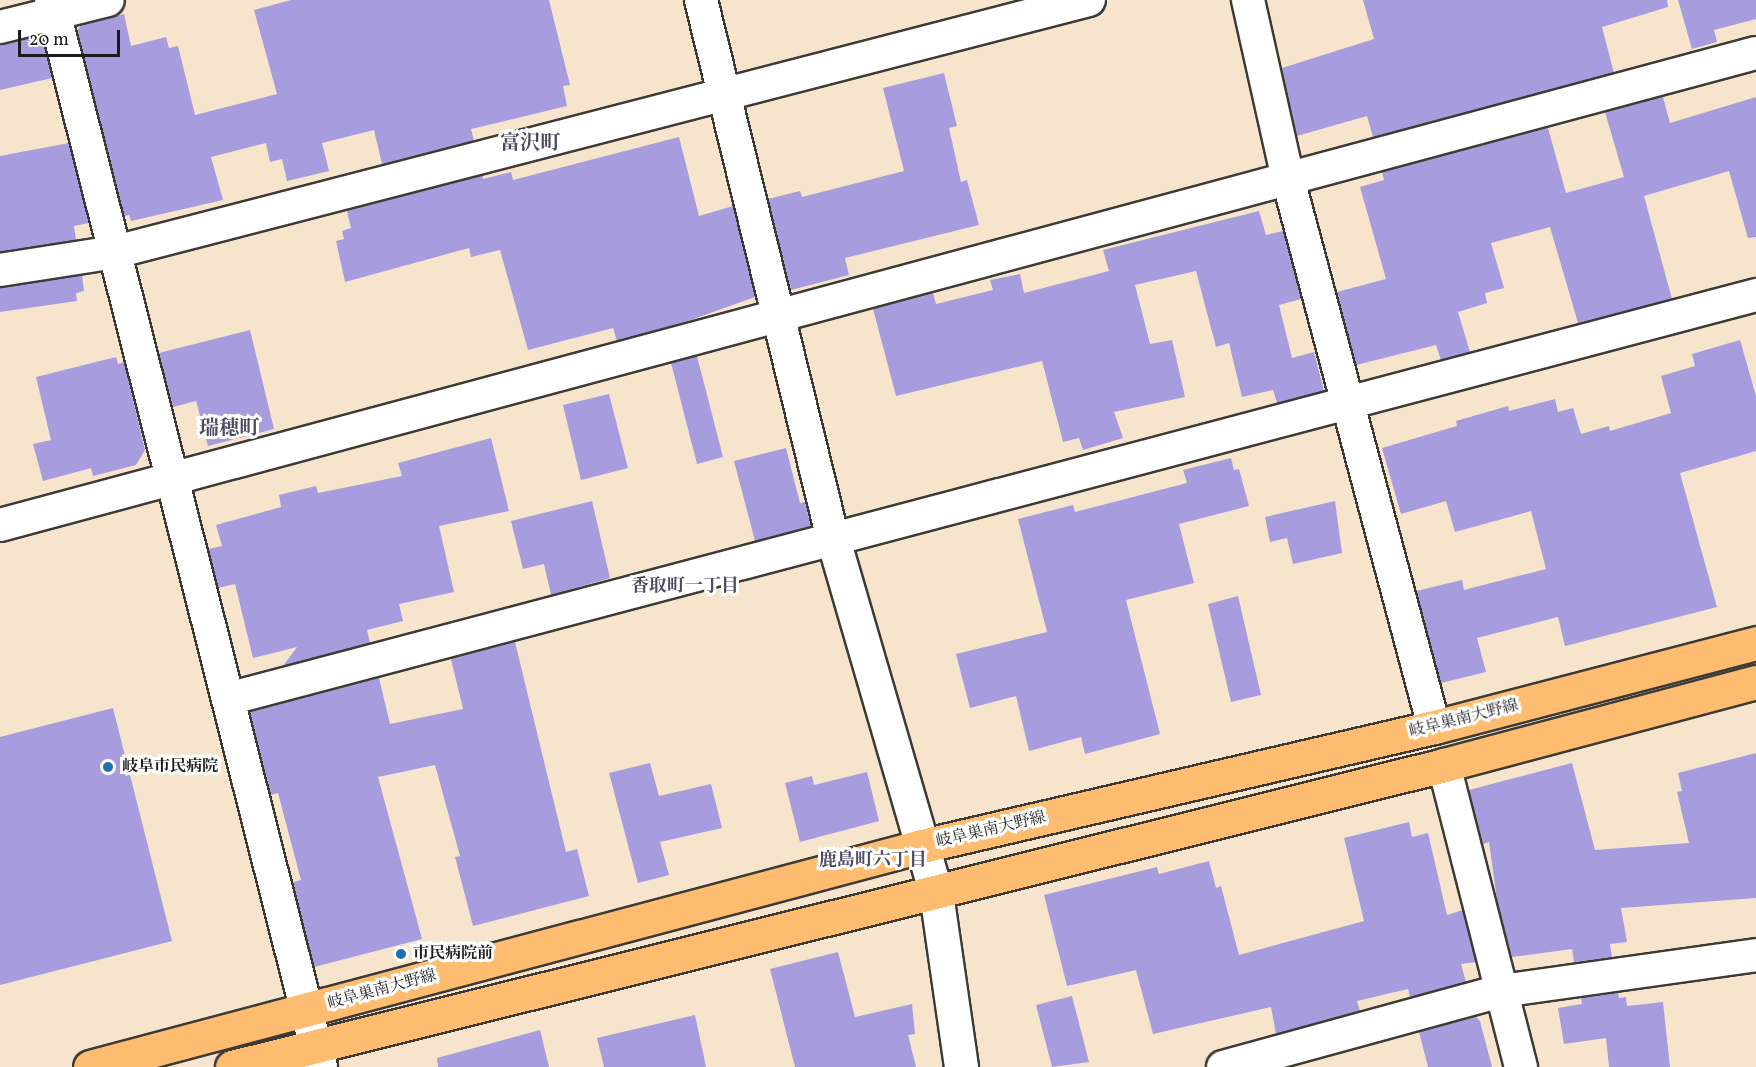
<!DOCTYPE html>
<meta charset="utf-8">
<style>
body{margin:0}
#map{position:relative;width:1756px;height:1067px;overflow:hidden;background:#f6e4cc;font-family:Vollkorn,"Noto Serif JP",serif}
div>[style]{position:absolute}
.building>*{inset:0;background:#a79dde}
.roads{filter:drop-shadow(2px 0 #3d3a36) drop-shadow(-2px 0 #3d3a36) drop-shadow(0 2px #3d3a36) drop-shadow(0 -2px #3d3a36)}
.minor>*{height:32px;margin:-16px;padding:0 16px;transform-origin:16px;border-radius:16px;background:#fff}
.tertiary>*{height:33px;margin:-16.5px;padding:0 16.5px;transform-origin:16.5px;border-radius:16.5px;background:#fff}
.primary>*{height:33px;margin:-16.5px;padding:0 16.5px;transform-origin:16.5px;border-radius:16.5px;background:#fdbc6f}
.dots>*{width:16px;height:16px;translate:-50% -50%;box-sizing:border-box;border:3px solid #fff;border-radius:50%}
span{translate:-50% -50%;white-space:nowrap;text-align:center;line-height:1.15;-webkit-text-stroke:6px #fff;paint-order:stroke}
.street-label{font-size:16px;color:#1c1c1c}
.poi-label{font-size:16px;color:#1c1c1c;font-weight:700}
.left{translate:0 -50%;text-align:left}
.neighbourhood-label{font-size:18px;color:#4d4960;font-weight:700}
.quarter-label{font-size:20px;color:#4d4960;font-weight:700}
.scale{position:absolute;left:18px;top:30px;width:102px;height:27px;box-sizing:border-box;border:3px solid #1c1c1c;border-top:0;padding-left:8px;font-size:18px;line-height:21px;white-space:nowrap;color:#1c1c1c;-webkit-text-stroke:4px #fff;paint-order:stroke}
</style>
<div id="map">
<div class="building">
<i style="clip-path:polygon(291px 0,549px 0,570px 85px,563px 86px,567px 106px,471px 129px,474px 141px,382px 164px,374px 130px,322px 143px,329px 171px,287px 181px,282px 159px,270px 162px,266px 143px,211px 157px,223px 200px,131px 221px,129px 215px,124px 216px,77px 31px,81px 25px,124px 14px,131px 46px,166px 37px,169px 48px,178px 46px,195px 115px,277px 94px,254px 10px)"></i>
<i style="clip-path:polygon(1363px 0,1667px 0,1668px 7px,1602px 27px,1614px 73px,1373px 137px,1367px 116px,1297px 136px,1282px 68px,1374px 39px)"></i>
<i style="clip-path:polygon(1678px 0,1756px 0,1756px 19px,1714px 30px,1717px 42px,1692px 49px)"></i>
<i style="clip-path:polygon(30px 38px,44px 45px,52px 78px,0 90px,0 46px)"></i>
<i style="clip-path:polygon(944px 73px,957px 126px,949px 128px,961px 182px,967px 180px,979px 225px,845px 258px,849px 275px,791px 290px,768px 199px,800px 191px,802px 197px,904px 171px,883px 88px)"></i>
<i style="clip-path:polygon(1663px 97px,1670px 123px,1756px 97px,1756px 237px,1748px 238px,1729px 171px,1644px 196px,1672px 299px,1578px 323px,1550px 227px,1491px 243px,1504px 288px,1485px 293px,1487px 303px,1458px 312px,1470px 352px,1441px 360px,1436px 345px,1356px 365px,1337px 292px,1386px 279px,1360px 187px,1384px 180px,1382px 172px,1548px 128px,1566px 193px,1624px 177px,1605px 112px)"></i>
<i style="clip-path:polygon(679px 137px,699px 216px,733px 206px,755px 297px,688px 321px,617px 341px,613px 328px,528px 350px,500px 250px,471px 257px,469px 248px,345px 282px,336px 241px,344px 239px,342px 231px,351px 228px,347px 211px,483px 175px,483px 179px,511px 172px,513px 180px)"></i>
<i style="clip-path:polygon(69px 143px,89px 223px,74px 226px,76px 240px,0 252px,0 156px)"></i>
<i style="clip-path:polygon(1259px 211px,1266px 235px,1283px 231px,1301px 299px,1279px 305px,1292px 358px,1314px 352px,1324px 391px,1277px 403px,1273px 390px,1242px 397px,1229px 343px,1216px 347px,1196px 271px,1135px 285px,1150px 344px,1172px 340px,1185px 397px,1114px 412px,1123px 438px,1083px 450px,1079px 438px,1063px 442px,1042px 361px,896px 396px,873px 309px,933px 293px,936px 304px,993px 290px,990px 280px,1020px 274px,1024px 293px,1109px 271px,1103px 250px)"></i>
<i style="clip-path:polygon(82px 275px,84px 291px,76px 293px,77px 301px,0 312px,0 288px)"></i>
<i style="clip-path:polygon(250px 330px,274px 429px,208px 446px,196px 401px,173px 407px,159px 353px)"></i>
<i style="clip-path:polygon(1740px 340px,1756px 396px,1756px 451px,1680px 473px,1717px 607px,1565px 646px,1558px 617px,1477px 638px,1486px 672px,1441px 683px,1416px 591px,1462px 580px,1464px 590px,1546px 569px,1531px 511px,1455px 532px,1446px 501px,1401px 514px,1382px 448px,1457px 426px,1456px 421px,1508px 406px,1509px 411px,1555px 399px,1558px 412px,1573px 408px,1581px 434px,1609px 426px,1610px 431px,1671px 413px,1661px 376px,1695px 366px,1692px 354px)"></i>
<i style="clip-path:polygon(697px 356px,723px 457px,697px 464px,671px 363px)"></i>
<i style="clip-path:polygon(116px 357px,118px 364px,124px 362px,145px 450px,136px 465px,93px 476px,91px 468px,43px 481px,33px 444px,51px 440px,36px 377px)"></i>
<i style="clip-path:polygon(609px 394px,628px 468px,581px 480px,563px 405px)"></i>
<i style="clip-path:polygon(491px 438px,509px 511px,439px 526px,454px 592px,399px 604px,403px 621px,367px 630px,370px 643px,283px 666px,297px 647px,253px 658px,235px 584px,218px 588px,208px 549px,222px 546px,216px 525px,281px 507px,279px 495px,316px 486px,318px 493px,402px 476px,398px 463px)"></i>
<i style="clip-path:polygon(786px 448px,800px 503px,805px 502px,811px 526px,755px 541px,734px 461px)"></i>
<i style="clip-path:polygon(1231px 458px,1234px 470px,1239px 469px,1249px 506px,1179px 524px,1194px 583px,1126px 600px,1160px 734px,1085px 754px,1081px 737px,1029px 751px,1016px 696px,970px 708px,956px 654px,1047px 632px,1018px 519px,1073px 505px,1075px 512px,1187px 483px,1183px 470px)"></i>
<i style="clip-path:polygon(592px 501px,610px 578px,551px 595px,544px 564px,523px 569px,511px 521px)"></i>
<i style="clip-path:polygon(1335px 501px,1342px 553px,1293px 564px,1287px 538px,1270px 542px,1265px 517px)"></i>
<i style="clip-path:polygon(1238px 596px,1261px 695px,1231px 702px,1208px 604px)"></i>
<i style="clip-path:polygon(515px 642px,566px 852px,577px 849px,589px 896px,473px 926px,455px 857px,460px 856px,435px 765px,378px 777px,422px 939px,314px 967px,293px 882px,301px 880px,278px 793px,271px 795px,250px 712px,379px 678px,390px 724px,463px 709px,451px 659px)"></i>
<i style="clip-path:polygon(113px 708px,172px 941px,0 985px,0 737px)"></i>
<i style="clip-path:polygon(1756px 753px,1756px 898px,1621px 908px,1627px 942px,1610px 944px,1612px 957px,1574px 962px,1572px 949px,1512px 957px,1497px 900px,1489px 842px,1483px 844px,1469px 790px,1572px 763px,1595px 850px,1689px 843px,1677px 792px,1682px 791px,1678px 773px)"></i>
<i style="clip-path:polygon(650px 763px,659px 796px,711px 784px,722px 828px,660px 842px,669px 875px,638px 883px,609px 773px)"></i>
<i style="clip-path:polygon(867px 772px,879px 821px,800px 842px,785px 783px,812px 776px,814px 785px)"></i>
<i style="clip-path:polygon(1409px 822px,1412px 837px,1428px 833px,1447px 915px,1463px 910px,1476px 962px,1461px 964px,1466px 982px,1410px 997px,1408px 989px,1357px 1001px,1360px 1011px,1276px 1034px,1271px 1007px,1153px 1034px,1136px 970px,1067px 986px,1044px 895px,1157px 867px,1159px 874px,1209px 861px,1216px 888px,1221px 886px,1239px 955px,1364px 921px,1344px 838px)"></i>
<i style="clip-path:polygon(838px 952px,855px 1017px,912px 1004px,915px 1034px,908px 1035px,916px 1067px,795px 1067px,770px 969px)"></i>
<i style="clip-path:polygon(1618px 993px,1619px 998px,1626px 997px,1627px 1006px,1663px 1002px,1670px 1067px,1609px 1067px,1606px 1038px,1564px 1044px,1558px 1008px,1582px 1004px,1581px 998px)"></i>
<i style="clip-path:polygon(1072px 996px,1089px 1062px,1052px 1067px,1036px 1005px)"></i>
<i style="clip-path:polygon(695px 1015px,706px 1067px,604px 1067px,597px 1038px)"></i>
<i style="clip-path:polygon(1476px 1017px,1480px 1021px,1492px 1067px,1428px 1067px,1419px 1032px)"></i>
<i style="clip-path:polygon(540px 1030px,549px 1067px,438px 1067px,437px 1058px)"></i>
</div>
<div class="roads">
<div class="minor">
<i style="left:51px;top:0;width:1101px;rotate:75.8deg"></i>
<i style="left:701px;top:0;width:555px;rotate:76.24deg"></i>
<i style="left:1248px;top:0;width:183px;rotate:77.4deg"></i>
<i style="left:1288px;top:179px;width:567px;rotate:75.08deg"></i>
<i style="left:0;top:27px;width:111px;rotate:-14deg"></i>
<i style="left:0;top:270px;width:116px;rotate:-8.9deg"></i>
<i style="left:115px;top:252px;width:1006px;rotate:-14.51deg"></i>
<i style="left:0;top:525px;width:1818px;rotate:-15.05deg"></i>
<i style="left:228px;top:699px;width:1581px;rotate:-14.81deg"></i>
<i style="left:1444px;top:765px;width:312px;rotate:75.7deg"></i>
<i style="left:1223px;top:1067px;width:288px;rotate:-15.3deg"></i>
<i style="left:1501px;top:991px;width:258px;rotate:-8deg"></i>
</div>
<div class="tertiary">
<i style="left:833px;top:539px;width:369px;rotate:73.8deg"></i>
<i style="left:936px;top:893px;width:176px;rotate:81.8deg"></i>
</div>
<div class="primary">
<i style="left:90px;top:1067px;width:861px;rotate:-14.88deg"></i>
<i style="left:922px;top:846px;width:526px;rotate:-13.08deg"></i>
<i style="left:1434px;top:727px;width:333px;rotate:-14.6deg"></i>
<i style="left:232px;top:1067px;width:1249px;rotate:-13.99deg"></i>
<i style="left:1444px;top:765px;width:323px;rotate:-14.9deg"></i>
</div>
</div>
<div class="dots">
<i style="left:108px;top:767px;background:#1f6fb2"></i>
<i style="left:401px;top:954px;background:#1f6fb2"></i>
</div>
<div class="street-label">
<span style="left:1464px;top:719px;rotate:-14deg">岐阜巣南大野線</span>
<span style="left:991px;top:830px;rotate:-13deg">岐阜巣南大野線</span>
<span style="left:382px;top:990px;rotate:-15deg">岐阜巣南大野線</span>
</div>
<div class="poi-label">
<span class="left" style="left:122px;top:767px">岐阜市民病院</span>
<span class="left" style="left:413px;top:954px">市民病院前</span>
</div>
<div class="neighbourhood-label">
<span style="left:685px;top:587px">香取町一丁目</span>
<span style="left:873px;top:861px">鹿島町六丁目</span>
</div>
<div class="quarter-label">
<span style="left:530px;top:144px">富沢町</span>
<span style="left:229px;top:429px">瑞穂町</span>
</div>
<div class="scale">20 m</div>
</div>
